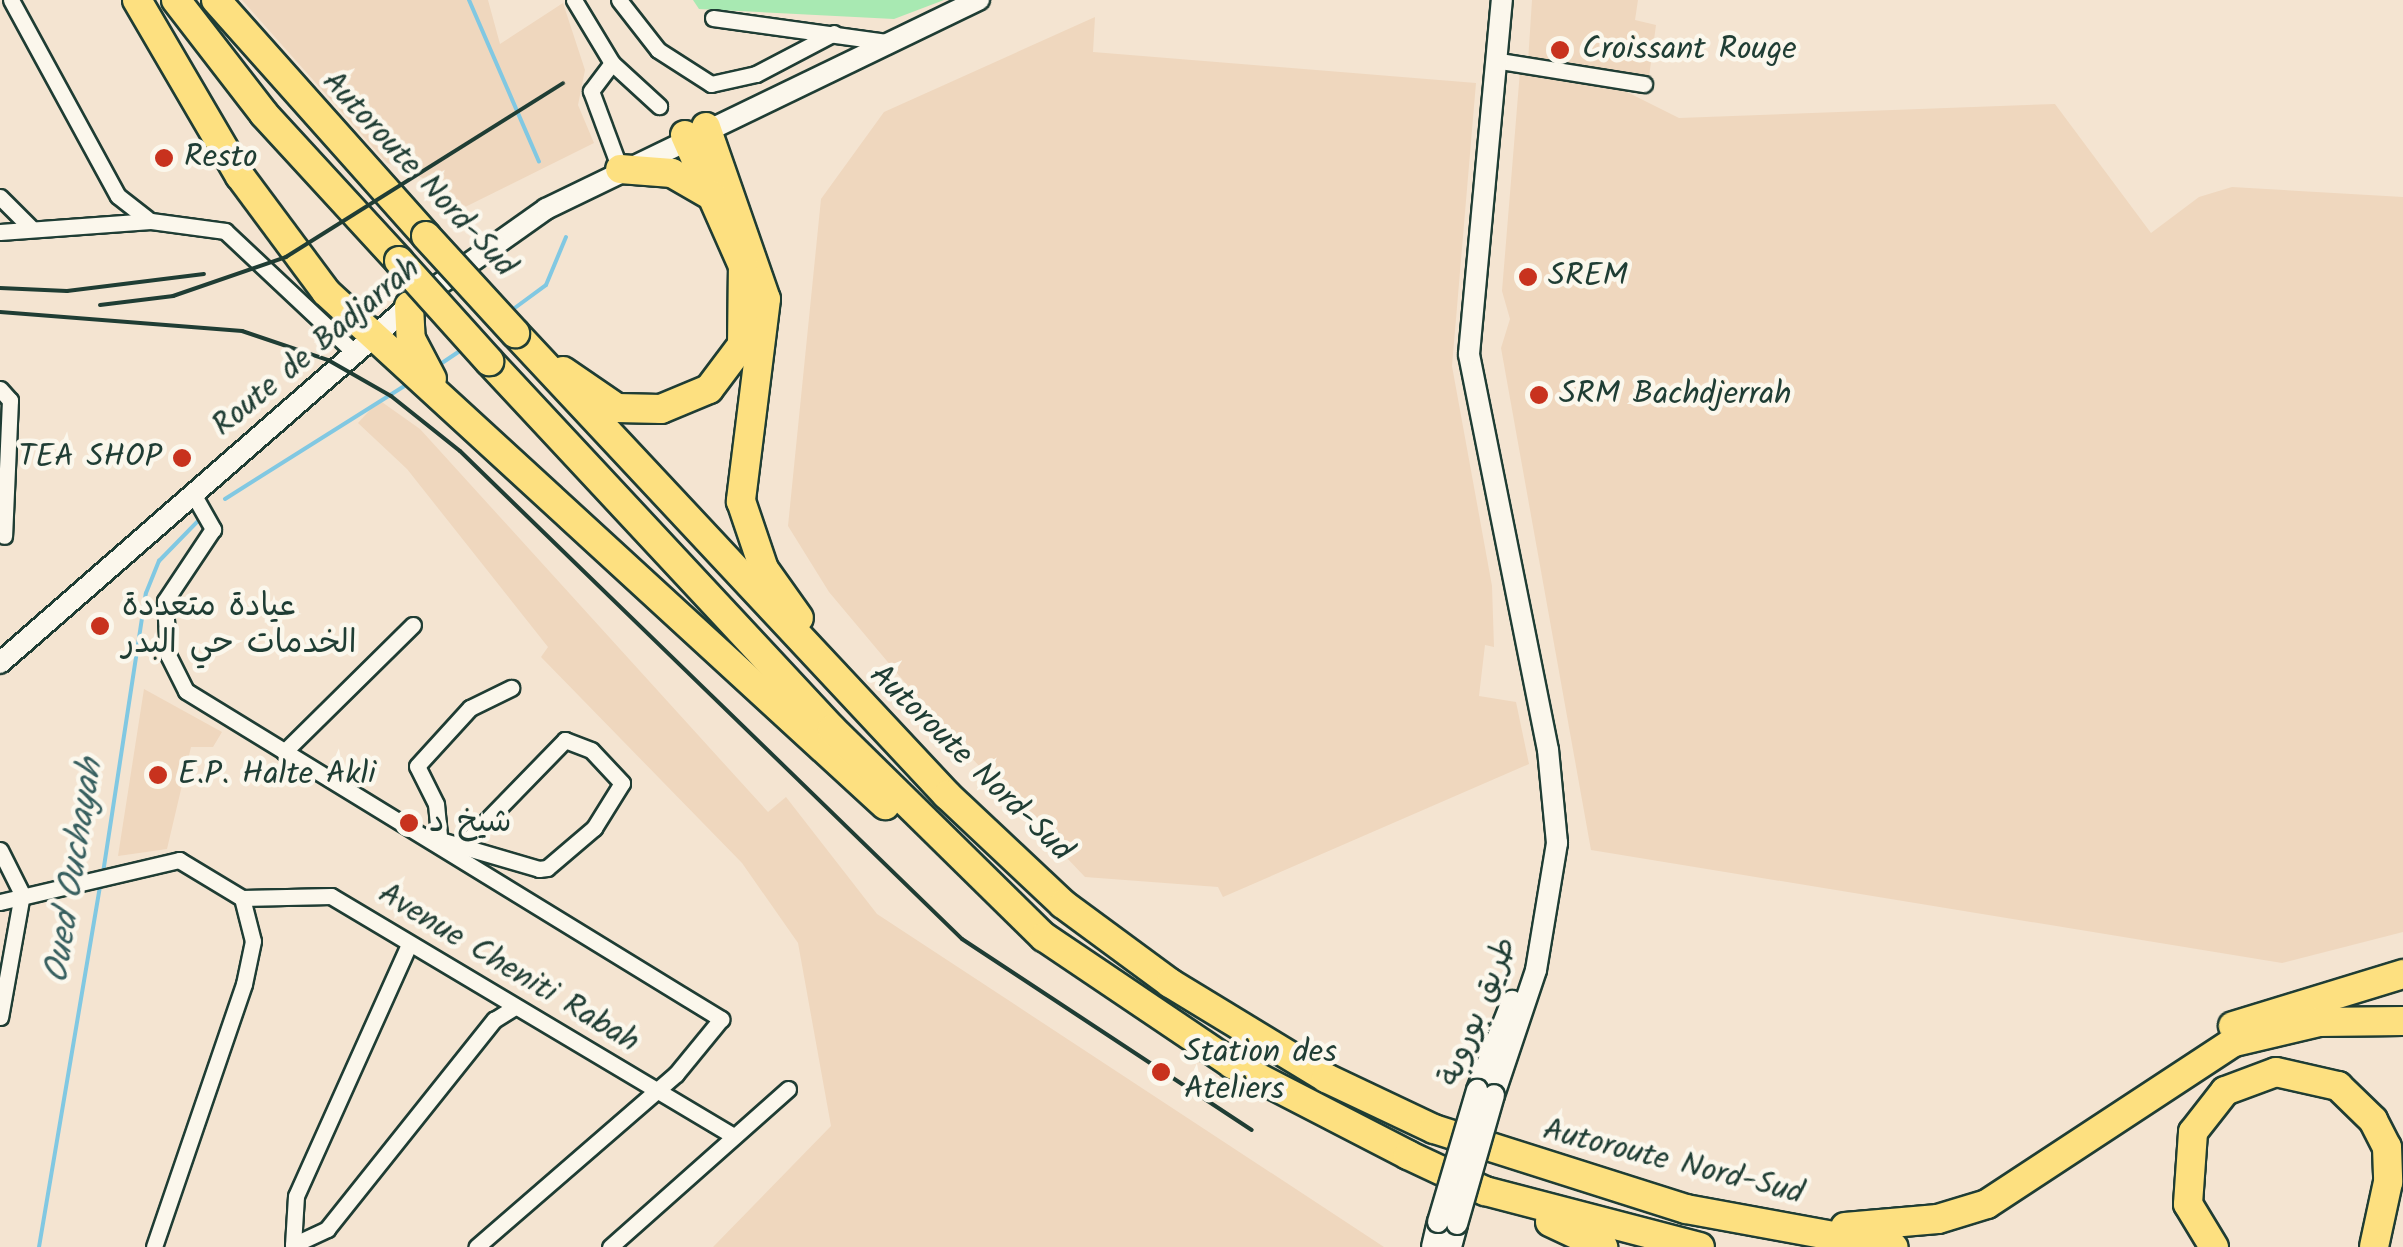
<!DOCTYPE html>
<meta charset="utf-8">
<style>
body{margin:0}
#map{position:relative;width:2403px;height:1247px;overflow:hidden;background:#f4e4d1;font-family:Kalam,"Playpen Sans Arabic",sans-serif}
div>[style]{position:absolute}
.built>*{inset:0;background:#efd7be}
.green>*{inset:0;background:#a8e9b2}
.stream>*{height:4px;margin:-2px;padding:0 2px;transform-origin:2px;border-radius:2px;background:#81c8e2}
.roads{filter:drop-shadow(2px 0 #1f3d34) drop-shadow(-2px 0 #1f3d34) drop-shadow(0 2px #1f3d34) drop-shadow(0 -2px #1f3d34)}
.minor>*{height:15px;margin:-7.5px;padding:0 7.5px;transform-origin:7.5px;border-radius:7.5px;background:#fbf7ec}
.secondary>*{height:20px;margin:-10px;padding:0 10px;transform-origin:10px;border-radius:10px;background:#fbf7ec}
.motorway>*{height:28px;margin:-14px;padding:0 14px;transform-origin:14px;border-radius:14px;background:#fde080}
.rail>*{height:4px;margin:-2px;padding:0 2px;transform-origin:2px;border-radius:2px;background:#1f3d34}
.bridges{filter:drop-shadow(2px 0 #1f3d34) drop-shadow(-2px 0 #1f3d34) drop-shadow(0 2px #1f3d34) drop-shadow(0 -2px #1f3d34)}
.secondary-bridge>*{height:20px;margin:-10px;padding:0 10px;transform-origin:10px;border-radius:10px;background:#fbf7ec}
.motorway-bridge>*{height:28px;margin:-14px;padding:0 14px;transform-origin:14px;border-radius:14px;background:#fde080}
.dots>*{width:28px;height:28px;translate:-50% -50%;box-sizing:border-box;border:5px solid #fbf7ec;border-radius:50%}
span{translate:-50% -50%;white-space:nowrap;text-align:center;line-height:1.15;-webkit-text-stroke:9px #fbf7ec;paint-order:stroke}
.poi-label{font-size:32px;color:#1f3d34}
.left{translate:0 -50%;text-align:left}
.right{translate:-100% -50%;text-align:right}
.street-label{font-size:32px;color:#1f3d34}
.water-label{font-size:35px;color:#386060;font-style:italic}
</style>
<div id="map">
<div class="built">
<i style="clip-path:polygon(242px 0,488px 0,500px 44px,563px 3px,585px 70px,578px 105px,594px 143px,457px 211px,437px 184px,387px 163px)"></i>
<i style="clip-path:polygon(1532px 0,1638px 0,1635px 20px,1656px 25px,1649px 77px,1528px 62px)"></i>
<i style="clip-path:polygon(1095px 17px,1093px 52px,1476px 83px,1452px 366px,1492px 586px,1494px 647px,1485px 645px,1479px 696px,1516px 702px,1529px 764px,1223px 897px,1218px 887px,1085px 877px,944px 729px,829px 592px,788px 526px,821px 199px,884px 112px)"></i>
<i style="clip-path:polygon(1520px 71px,1617px 87px,1679px 118px,2055px 104px,2151px 233px,2199px 197px,2232px 187px,2403px 197px,2403px 932px,2282px 963px,1591px 850px,1501px 348px,1510px 319px,1502px 291px)"></i>
<i style="clip-path:polygon(379px 400px,420px 429px,768px 812px,786px 797px,877px 914px,1384px 1247px,713px 1247px,831px 1126px,798px 943px,742px 863px,541px 657px,548px 647px,407px 469px,358px 423px)"></i>
<i style="clip-path:polygon(144px 689px,222px 732px,213px 747px,191px 747px,167px 849px,118px 856px)"></i>
</div>
<div class="green">
<i style="clip-path:polygon(693px 0,944px 0,894px 19px,699px 9px)"></i>
</div>
<div class="stream">
<i style="left:469px;top:0;width:176px;rotate:66.6deg"></i>
<i style="left:512px;top:310px;width:42px;rotate:-36.3deg"></i>
<i style="left:546px;top:285px;width:52px;rotate:-67.4deg"></i>
<i style="left:436px;top:367px;width:30px;rotate:-34deg"></i>
<i style="left:225px;top:499px;width:220px;rotate:-32.2deg"></i>
<i style="left:103px;top:873px;width:283px;rotate:-81.3deg"></i>
<i style="left:146px;top:593px;width:35px;rotate:-68deg"></i>
<i style="left:159px;top:561px;width:57px;rotate:-45.7deg"></i>
<i style="left:39px;top:1247px;width:370px;rotate:-80.4deg"></i>
</div>
<div class="roads">
<div class="minor">
<i style="left:11px;top:0;width:223px;rotate:61.4deg"></i>
<i style="left:118px;top:196px;width:37px;rotate:38deg"></i>
<i style="left:574px;top:0;width:74px;rotate:58.9deg"></i>
<i style="left:612px;top:63px;width:64px;rotate:42.5deg"></i>
<i style="left:619px;top:0;width:63px;rotate:52deg"></i>
<i style="left:658px;top:50px;width:63px;rotate:32.7deg"></i>
<i style="left:711px;top:84px;width:46px;rotate:-12.5deg"></i>
<i style="left:756px;top:74px;width:88px;rotate:-27.7deg"></i>
<i style="left:713px;top:18px;width:175px;rotate:7.9deg"></i>
<i style="left:1494px;top:60px;width:152px;rotate:9.1deg"></i>
<i style="left:612px;top:63px;width:35px;rotate:127deg"></i>
<i style="left:591px;top:91px;width:83px;rotate:69.6deg"></i>
<i style="left:0;top:197px;width:45px;rotate:45deg"></i>
<i style="left:0;top:232px;width:151px;rotate:-4.2deg"></i>
<i style="left:151px;top:221px;width:75px;rotate:7.7deg"></i>
<i style="left:225px;top:231px;width:180px;rotate:43.2deg"></i>
<i style="left:0;top:389px;width:15px;rotate:48deg"></i>
<i style="left:10px;top:400px;width:136px;rotate:92.5deg"></i>
<i style="left:192px;top:492px;width:43px;rotate:60.4deg"></i>
<i style="left:213px;top:529px;width:87px;rotate:123.7deg"></i>
<i style="left:165px;top:601px;width:54px;rotate:86.8deg"></i>
<i style="left:168px;top:655px;width:40px;rotate:63.4deg"></i>
<i style="left:186px;top:691px;width:628px;rotate:31.51deg"></i>
<i style="left:721px;top:1019px;width:71px;rotate:129.3deg"></i>
<i style="left:676px;top:1074px;width:264px;rotate:139.1deg"></i>
<i style="left:284px;top:752px;width:181px;rotate:-44.6deg"></i>
<i style="left:440px;top:840px;width:103px;rotate:16.3deg"></i>
<i style="left:539px;top:869px;width:8px;rotate:-7deg"></i>
<i style="left:547px;top:868px;width:62px;rotate:-40.4deg"></i>
<i style="left:594px;top:828px;width:53px;rotate:-58.1deg"></i>
<i style="left:622px;top:783px;width:45px;rotate:-133.2deg"></i>
<i style="left:591px;top:750px;width:28px;rotate:-159deg"></i>
<i style="left:565px;top:740px;width:148px;rotate:134.2deg"></i>
<i style="left:440px;top:846px;width:42px;rotate:-95.4deg"></i>
<i style="left:436px;top:804px;width:42px;rotate:-116.6deg"></i>
<i style="left:417px;top:766px;width:79px;rotate:-47.6deg"></i>
<i style="left:470px;top:708px;width:46px;rotate:-26deg"></i>
<i style="left:0;top:850px;width:49px;rotate:63.4deg"></i>
<i style="left:22px;top:894px;width:125px;rotate:100.1deg"></i>
<i style="left:242px;top:898px;width:89px;rotate:-1.3deg"></i>
<i style="left:331px;top:896px;width:469px;rotate:30.8deg"></i>
<i style="left:0;top:902px;width:184px;rotate:-13.2deg"></i>
<i style="left:179px;top:860px;width:74px;rotate:31.1deg"></i>
<i style="left:242px;top:898px;width:44px;rotate:75.7deg"></i>
<i style="left:253px;top:941px;width:44px;rotate:101.8deg"></i>
<i style="left:244px;top:984px;width:278px;rotate:108.9deg"></i>
<i style="left:293px;top:1245px;width:38px;rotate:-25deg"></i>
<i style="left:327px;top:1229px;width:268px;rotate:-51.4deg"></i>
<i style="left:494px;top:1020px;width:25px;rotate:-32deg"></i>
<i style="left:293px;top:1245px;width:49px;rotate:-86.5deg"></i>
<i style="left:296px;top:1196px;width:275px;rotate:-65.8deg"></i>
<i style="left:610px;top:1247px;width:238px;rotate:-41.6deg"></i>
</div>
<div class="secondary">
<i style="left:0;top:663px;width:543px;rotate:-41.12deg"></i>
<i style="left:409px;top:306px;width:168px;rotate:-35.3deg"></i>
<i style="left:546px;top:209px;width:481px;rotate:-25.8deg"></i>
<i style="left:1477px;top:1090px;width:96px;rotate:-68.5deg"></i>
<i style="left:1494px;top:1095px;width:132px;rotate:-71.4deg"></i>
<i style="left:1536px;top:970px;width:129px;rotate:-80.6deg"></i>
<i style="left:1557px;top:843px;width:93px;rotate:-95.5deg"></i>
<i style="left:1548px;top:750px;width:404px;rotate:-101.3deg"></i>
<i style="left:1469px;top:354px;width:356px;rotate:-84.7deg"></i>
<i style="left:1432px;top:1247px;width:26px;rotate:-77deg"></i>
<i style="left:1451px;top:1247px;width:24px;rotate:-75deg"></i>
</div>
<div class="motorway">
<i style="left:137px;top:0;width:204px;rotate:59.7deg"></i>
<i style="left:240px;top:176px;width:144px;rotate:53.4deg"></i>
<i style="left:326px;top:292px;width:759px;rotate:42.54deg"></i>
<i style="left:176px;top:0;width:144px;rotate:52.3deg"></i>
<i style="left:264px;top:114px;width:200px;rotate:47.4deg"></i>
<i style="left:216px;top:0;width:316px;rotate:48.3deg"></i>
<i style="left:706px;top:127px;width:182px;rotate:70.8deg"></i>
<i style="left:766px;top:299px;width:204px;rotate:97.1deg"></i>
<i style="left:741px;top:501px;width:72px;rotate:71.3deg"></i>
<i style="left:764px;top:569px;width:60px;rotate:54.5deg"></i>
<i style="left:685px;top:135px;width:67px;rotate:66.1deg"></i>
<i style="left:409px;top:306px;width:33px;rotate:87deg"></i>
<i style="left:411px;top:339px;width:45px;rotate:62.3deg"></i>
<i style="left:515px;top:333px;width:633px;rotate:46.92deg"></i>
<i style="left:947px;top:795px;width:159px;rotate:43.2deg"></i>
<i style="left:1063px;top:904px;width:133px;rotate:36.4deg"></i>
<i style="left:1170px;top:983px;width:183px;rotate:31.3deg"></i>
<i style="left:1326px;top:1078px;width:119px;rotate:25.3deg"></i>
<i style="left:1434px;top:1129px;width:264px;rotate:17.6deg"></i>
<i style="left:1686px;top:1209px;width:211px;rotate:10.4deg"></i>
<i style="left:489px;top:361px;width:503px;rotate:47.01deg"></i>
<i style="left:832px;top:729px;width:297px;rotate:44.5deg"></i>
<i style="left:1044px;top:937px;width:227px;rotate:34deg"></i>
<i style="left:1232px;top:1064px;width:198px;rotate:27.3deg"></i>
<i style="left:1408px;top:1155px;width:85px;rotate:25.1deg"></i>
<i style="left:1485px;top:1191px;width:222px;rotate:14.6deg"></i>
<i style="left:563px;top:371px;width:65px;rotate:34.4deg"></i>
<i style="left:617px;top:408px;width:44px;rotate:1.3deg"></i>
<i style="left:661px;top:409px;width:52px;rotate:-22.6deg"></i>
<i style="left:709px;top:389px;width:55px;rotate:-53.1deg"></i>
<i style="left:742px;top:345px;width:79px;rotate:-89.3deg"></i>
<i style="left:743px;top:266px;width:77px;rotate:-113.9deg"></i>
<i style="left:712px;top:196px;width:46px;rotate:-150.1deg"></i>
<i style="left:672px;top:173px;width:52px;rotate:-175.6deg"></i>
<i style="left:2233px;top:1026px;width:178px;rotate:-17deg"></i>
<i style="left:1550px;top:1222px;width:59px;rotate:25.3deg"></i>
<i style="left:1845px;top:1227px;width:93px;rotate:-4.9deg"></i>
<i style="left:1938px;top:1219px;width:51px;rotate:-17deg"></i>
<i style="left:1987px;top:1204px;width:295px;rotate:-33.3deg"></i>
<i style="left:2234px;top:1042px;width:87px;rotate:-13.2deg"></i>
<i style="left:2319px;top:1022px;width:84px;rotate:-0.7deg"></i>
<i style="left:2214px;top:1247px;width:50px;rotate:-121.2deg"></i>
<i style="left:2188px;top:1204px;width:72px;rotate:-86deg"></i>
<i style="left:2193px;top:1132px;width:52px;rotate:-52deg"></i>
<i style="left:2225px;top:1091px;width:54px;rotate:-20.4deg"></i>
<i style="left:2276px;top:1072px;width:64px;rotate:12.7deg"></i>
<i style="left:2338px;top:1086px;width:49px;rotate:44.2deg"></i>
<i style="left:2373px;top:1120px;width:30px;rotate:63deg"></i>
<i style="left:2387px;top:1147px;width:35px;rotate:88deg"></i>
<i style="left:2388px;top:1182px;width:66px;rotate:102.2deg"></i>
</div>
</div>
<div class="rail">
<i style="left:0;top:288px;width:67px;rotate:2.6deg"></i>
<i style="left:67px;top:291px;width:138px;rotate:-7.1deg"></i>
<i style="left:100px;top:305px;width:74px;rotate:-7deg"></i>
<i style="left:173px;top:296px;width:120px;rotate:-19deg"></i>
<i style="left:286px;top:257px;width:327px;rotate:-32.1deg"></i>
<i style="left:0;top:312px;width:243px;rotate:4.5deg"></i>
<i style="left:242px;top:331px;width:91px;rotate:18.6deg"></i>
<i style="left:328px;top:360px;width:73px;rotate:29.7deg"></i>
<i style="left:391px;top:396px;width:88px;rotate:38.6deg"></i>
<i style="left:460px;top:451px;width:700px;rotate:44.19deg"></i>
<i style="left:962px;top:939px;width:347px;rotate:33.4deg"></i>
</div>
<div class="bridges">
<div class="secondary-bridge">
<i style="left:1438px;top:1222px;width:138px;rotate:-73.5deg"></i>
<i style="left:1457px;top:1224px;width:134px;rotate:-74deg"></i>
</div>
<div class="motorway-bridge">
<i style="left:426px;top:236px;width:132px;rotate:47.5deg"></i>
<i style="left:399px;top:261px;width:135px;rotate:48deg"></i>
</div>
</div>
<div class="dots">
<i style="left:1560px;top:50px;background:#c8321e"></i>
<i style="left:164px;top:158px;background:#c8321e"></i>
<i style="left:1528px;top:277px;background:#c8321e"></i>
<i style="left:1539px;top:395px;background:#c8321e"></i>
<i style="left:182px;top:458px;background:#c8321e"></i>
<i style="left:100px;top:626px;background:#c8321e"></i>
<i style="left:158px;top:775px;background:#c8321e"></i>
<i style="left:409px;top:823px;background:#c8321e"></i>
<i style="left:1161px;top:1072px;background:#c8321e"></i>
</div>
<div class="poi-label">
<span class="left" style="left:1582px;top:50px">Croissant Rouge</span>
<span class="left" style="left:184px;top:158px">Resto</span>
<span class="left" style="left:1548px;top:277px">SREM</span>
<span class="left" style="left:1559px;top:395px">SRM Bachdjerrah</span>
<span class="right" style="left:162px;top:458px">TEA SHOP</span>
<span class="left" style="left:122px;top:626px">عيادة متعددة<br>الخدمات حي البدر</span>
<span class="left" style="left:178px;top:775px">E.P. Halte Akli</span>
<span class="left" style="left:429px;top:823px">شيخ د</span>
<span class="left" style="left:1184px;top:1072px">Station des<br>Ateliers</span>
</div>
<div class="street-label">
<span style="left:418px;top:175px;rotate:47deg">Autoroute Nord-Sud</span>
<span style="left:317px;top:348px;rotate:-40deg">Route de Badjarrah</span>
<span style="left:970px;top:764px;rotate:44deg">Autoroute Nord-Sud</span>
<span style="left:508px;top:969px;rotate:31deg">Avenue Cheniti Rabah</span>
<span style="left:1479px;top:1012px;rotate:-68deg">طريق بوروبة</span>
<span style="left:1673px;top:1163px;rotate:14deg">Autoroute Nord-Sud</span>
</div>
<div class="water-label">
<span style="left:75px;top:871px;rotate:-81deg">Oued Ouchayah</span>
</div>
</div>
